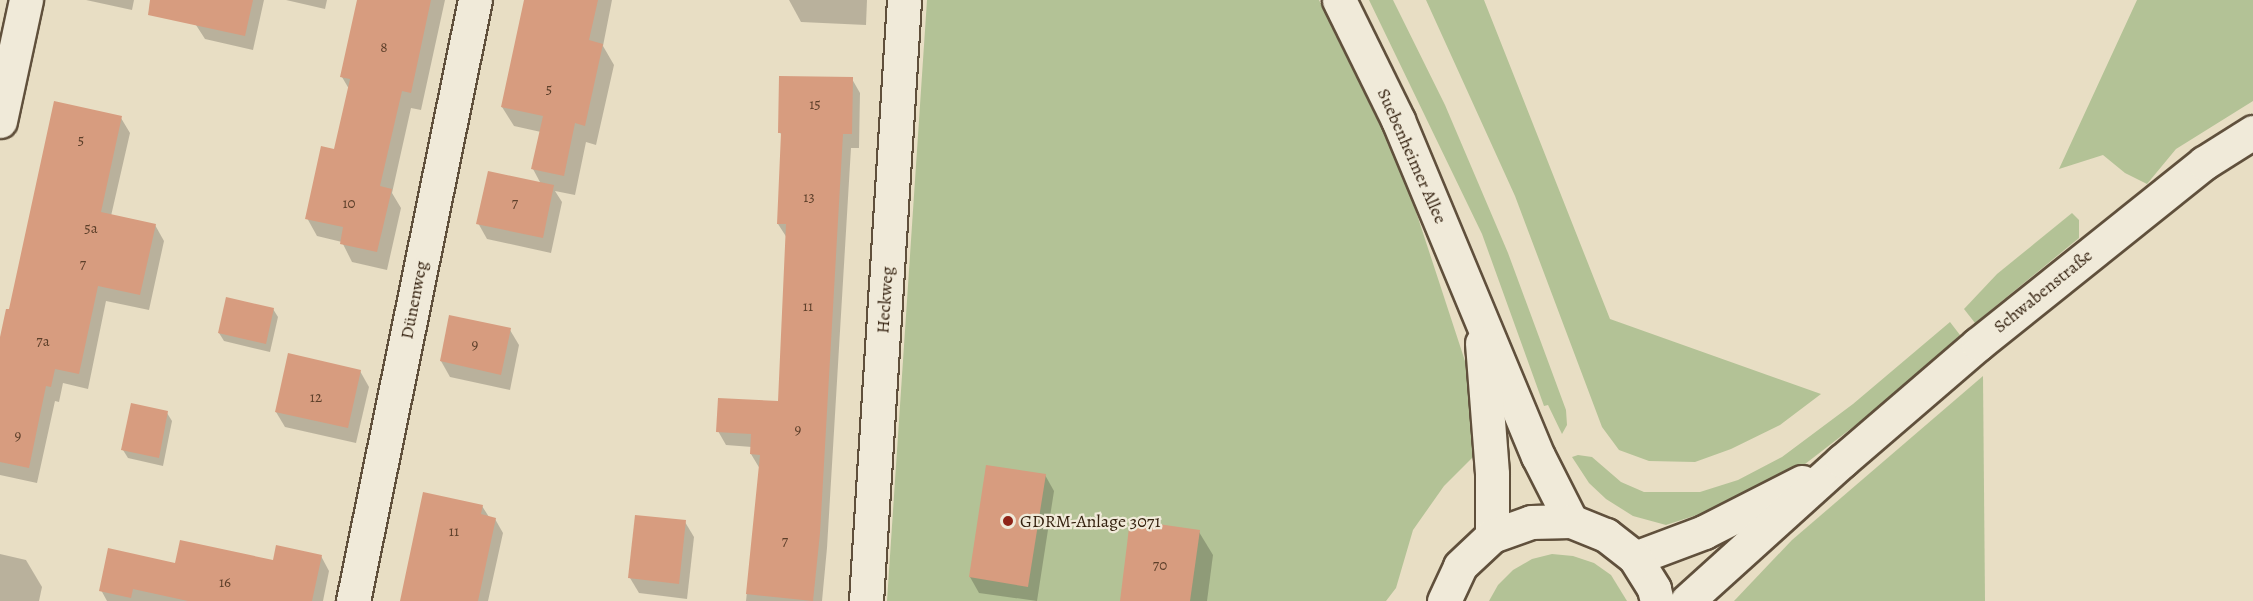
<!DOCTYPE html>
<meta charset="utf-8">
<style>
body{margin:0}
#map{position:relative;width:2253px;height:601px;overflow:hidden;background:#e8dec4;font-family:Alegreya,serif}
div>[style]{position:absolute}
.green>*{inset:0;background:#b3c296}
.shadow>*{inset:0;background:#0003}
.building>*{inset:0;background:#d79c7f}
.roads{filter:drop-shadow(2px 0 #60503c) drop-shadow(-2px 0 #60503c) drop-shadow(0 2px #60503c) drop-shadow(0 -2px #60503c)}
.street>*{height:33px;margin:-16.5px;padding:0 16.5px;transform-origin:16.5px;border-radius:16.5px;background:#f0ead9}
.secondary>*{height:33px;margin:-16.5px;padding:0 16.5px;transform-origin:16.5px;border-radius:16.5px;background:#f0ead9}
.dots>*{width:16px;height:16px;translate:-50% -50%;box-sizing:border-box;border:3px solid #f0ead9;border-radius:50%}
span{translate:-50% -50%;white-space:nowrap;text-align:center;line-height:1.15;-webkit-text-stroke:4.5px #f0ead9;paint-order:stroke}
.number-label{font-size:15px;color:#5c3f2a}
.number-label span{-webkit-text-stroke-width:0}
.street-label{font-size:18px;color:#33200e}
.poi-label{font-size:18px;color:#33200e}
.left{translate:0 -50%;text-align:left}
</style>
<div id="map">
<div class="green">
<i style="clip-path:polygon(927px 0,1319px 0,1403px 172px,1465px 361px,1476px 454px,1444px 486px,1413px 530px,1396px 588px,1386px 601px,887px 601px)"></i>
<i style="clip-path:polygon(1369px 0,1393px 0,1445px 105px,1508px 253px,1566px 410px,1567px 425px,1562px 434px,1548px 405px,1544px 406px,1482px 234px)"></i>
<i style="clip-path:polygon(1426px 0,1484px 0,1610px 319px,1821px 394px,1780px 425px,1731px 449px,1695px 462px,1649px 461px,1619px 450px,1602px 427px,1515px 196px)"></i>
<i style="clip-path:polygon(2137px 0,2253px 0,2253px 101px,2176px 149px,2147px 184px,2125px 173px,2103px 155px,2059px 169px)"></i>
<i style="clip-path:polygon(2072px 213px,2079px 220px,2079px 238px,1975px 323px,1964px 309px,1997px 274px)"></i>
<i style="clip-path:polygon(1950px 322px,1960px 335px,1892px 397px,1783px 481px,1709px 511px,1666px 525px,1633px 516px,1606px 499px,1589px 483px,1572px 457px,1578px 455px,1592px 457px,1621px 482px,1644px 492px,1700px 492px,1738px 480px,1782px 457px,1853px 404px)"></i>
<i style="clip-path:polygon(1983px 376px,1985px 601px,1734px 601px,1792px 540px)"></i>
<i style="clip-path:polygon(1552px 554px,1573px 556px,1594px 563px,1611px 575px,1627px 601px,1489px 601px,1498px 585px,1513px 570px,1532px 559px)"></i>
</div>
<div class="shadow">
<i style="clip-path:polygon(86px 0,134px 0,132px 10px)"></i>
<i style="clip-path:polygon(164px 0,264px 0,253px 50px,205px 39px,196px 25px)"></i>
<i style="clip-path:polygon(286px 0,327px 0,325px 9px)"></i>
<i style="clip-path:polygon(358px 0,445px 0,421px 110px,411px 108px,392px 193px,401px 208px,387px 270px,352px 262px,342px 242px,317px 236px,307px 218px,335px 150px,349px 89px,342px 77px)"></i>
<i style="clip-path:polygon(526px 0,612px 0,603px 46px,614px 65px,596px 145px,586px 142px,575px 195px,555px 191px,562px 202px,551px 253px,487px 239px,478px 223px,541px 184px,533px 169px,541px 132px,514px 126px,502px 107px)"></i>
<i style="clip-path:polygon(789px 0,867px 0,866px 25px,801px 22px)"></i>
<i style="clip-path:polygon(852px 79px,860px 93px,859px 148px,851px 148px,827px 548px,822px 601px,746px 601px,760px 469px,751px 454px,752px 447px,726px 445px,718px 431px,780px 403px,787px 238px,778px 224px,782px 137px,780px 132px)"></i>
<i style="clip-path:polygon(121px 118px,130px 133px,111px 216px,155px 225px,164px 241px,149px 310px,106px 301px,88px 389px,63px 383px,59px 402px,55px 401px,37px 483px,0 475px,0 344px,10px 311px)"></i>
<i style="clip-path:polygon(273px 309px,278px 317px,270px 352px,224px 341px,219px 333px)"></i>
<i style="clip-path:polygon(510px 330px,519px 345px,510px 390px,450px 377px,441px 361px)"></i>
<i style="clip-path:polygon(360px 371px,369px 387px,356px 443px,285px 427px,276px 412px)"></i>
<i style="clip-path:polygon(167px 413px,172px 421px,163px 466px,128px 458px,123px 450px)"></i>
<i style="clip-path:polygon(1045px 475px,1054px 491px,1037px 601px,979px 593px,970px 577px)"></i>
<i style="clip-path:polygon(482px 506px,489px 517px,495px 519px,503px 533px,488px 601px,401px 601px)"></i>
<i style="clip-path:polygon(685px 522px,694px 537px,687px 599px,639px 593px,630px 578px)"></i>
<i style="clip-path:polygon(1199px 532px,1213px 555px,1207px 601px,1121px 601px)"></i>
<i style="clip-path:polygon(0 554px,26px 560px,42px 587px,39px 601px,0 601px)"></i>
<i style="clip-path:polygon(321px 556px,329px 571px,323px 601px,107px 601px,101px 590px,176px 564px,274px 562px)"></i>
</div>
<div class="building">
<i style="clip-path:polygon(150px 0,253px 0,245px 36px,148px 15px)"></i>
<i style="clip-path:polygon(357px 0,431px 0,411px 93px,402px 91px,380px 186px,392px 189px,377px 252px,340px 244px,343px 227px,305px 219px,321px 146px,334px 149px,350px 79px,340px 77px)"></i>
<i style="clip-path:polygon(524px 0,598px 0,589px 40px,603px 44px,585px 126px,575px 123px,564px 176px,531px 169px,543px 116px,501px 107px)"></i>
<i style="clip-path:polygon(779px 76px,853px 77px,852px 134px,843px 134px,820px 533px,813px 601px,746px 594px,760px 455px,750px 454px,751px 434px,716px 432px,718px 398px,778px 401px,786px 224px,777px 224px,781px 133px,778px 133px)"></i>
<i style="clip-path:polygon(54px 101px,122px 116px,101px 212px,156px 224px,140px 295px,98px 286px,79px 374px,55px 369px,51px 387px,46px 386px,29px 468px,0 462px,0 337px,6px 309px,9px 309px)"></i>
<i style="clip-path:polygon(488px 171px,554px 185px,543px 238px,476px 224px)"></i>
<i style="clip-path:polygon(226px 297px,274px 308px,266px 344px,218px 333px)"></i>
<i style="clip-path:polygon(449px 315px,511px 328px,501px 375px,440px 361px)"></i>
<i style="clip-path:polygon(288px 353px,361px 370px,348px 428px,275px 412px)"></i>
<i style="clip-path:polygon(131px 403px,168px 411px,159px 458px,121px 450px)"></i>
<i style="clip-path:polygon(986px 465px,1046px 474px,1028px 587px,969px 577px)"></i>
<i style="clip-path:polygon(423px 492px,483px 505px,481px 514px,496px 518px,478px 601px,400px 601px)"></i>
<i style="clip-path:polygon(635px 515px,686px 520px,679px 584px,628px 578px)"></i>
<i style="clip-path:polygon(1130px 520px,1200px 530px,1190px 601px,1120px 601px)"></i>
<i style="clip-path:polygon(180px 540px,273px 560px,276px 545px,322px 555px,312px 601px,188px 601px,133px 589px,131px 598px,99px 591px,108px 548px,175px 563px)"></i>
</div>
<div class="roads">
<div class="street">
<i style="left:0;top:121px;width:124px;rotate:-77.9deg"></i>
<i style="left:353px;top:601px;width:613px;rotate:-78.53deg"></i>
<i style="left:866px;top:601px;width:602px;rotate:-86.38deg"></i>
</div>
<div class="secondary">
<i style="left:1339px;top:0;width:134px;rotate:63.8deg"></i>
<i style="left:1398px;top:120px;width:364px;rotate:67.4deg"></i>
<i style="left:1538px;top:456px;width:73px;rotate:63.1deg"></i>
<i style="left:1482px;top:343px;width:131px;rotate:85.6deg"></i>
<i style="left:1492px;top:474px;width:62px;rotate:90deg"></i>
<i style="left:1635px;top:558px;width:74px;rotate:-20.6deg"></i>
<i style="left:1704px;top:532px;width:110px;rotate:-27deg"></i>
<i style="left:1444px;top:601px;width:38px;rotate:-65deg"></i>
<i style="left:1460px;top:566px;width:44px;rotate:-43.2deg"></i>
<i style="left:1492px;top:536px;width:41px;rotate:-19.7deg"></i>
<i style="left:1531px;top:522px;width:40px;rotate:-1.4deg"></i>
<i style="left:1571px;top:521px;width:38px;rotate:22deg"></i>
<i style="left:1606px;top:535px;width:37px;rotate:38deg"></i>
<i style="left:1635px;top:558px;width:36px;rotate:58deg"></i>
<i style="left:1654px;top:589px;width:12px;rotate:76deg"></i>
<i style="left:1687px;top:601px;width:209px;rotate:-42.1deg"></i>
<i style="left:1842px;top:461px;width:179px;rotate:-40.7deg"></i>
<i style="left:1978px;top:344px;width:290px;rotate:-38.7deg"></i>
<i style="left:2204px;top:163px;width:58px;rotate:-32.3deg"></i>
</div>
</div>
<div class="dots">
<i style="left:1008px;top:521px;background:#8f2418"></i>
</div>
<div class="number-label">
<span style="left:384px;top:48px">8</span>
<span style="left:549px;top:90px">5</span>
<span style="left:815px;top:105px">15</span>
<span style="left:81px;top:141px">5</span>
<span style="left:809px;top:198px">13</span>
<span style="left:349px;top:204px">10</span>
<span style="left:515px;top:204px">7</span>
<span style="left:91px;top:229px">5a</span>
<span style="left:83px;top:265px">7</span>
<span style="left:808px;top:307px">11</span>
<span style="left:43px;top:342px">7a</span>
<span style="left:475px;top:345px">9</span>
<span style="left:316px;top:398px">12</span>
<span style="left:798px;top:430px">9</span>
<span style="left:18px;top:436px">9</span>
<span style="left:454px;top:532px">11</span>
<span style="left:785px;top:542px">7</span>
<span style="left:1160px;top:566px">70</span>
<span style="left:225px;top:583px">16</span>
</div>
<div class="street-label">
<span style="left:1412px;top:156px;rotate:66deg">Suebenheimer Allee</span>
<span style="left:2043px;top:291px;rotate:-39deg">Schwabenstraße</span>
<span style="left:414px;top:300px;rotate:-79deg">Dünenweg</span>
<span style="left:885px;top:300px;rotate:-86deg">Heckweg</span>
</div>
<div class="poi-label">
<span class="left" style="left:1020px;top:521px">GDRM-Anlage 3071</span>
</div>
</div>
